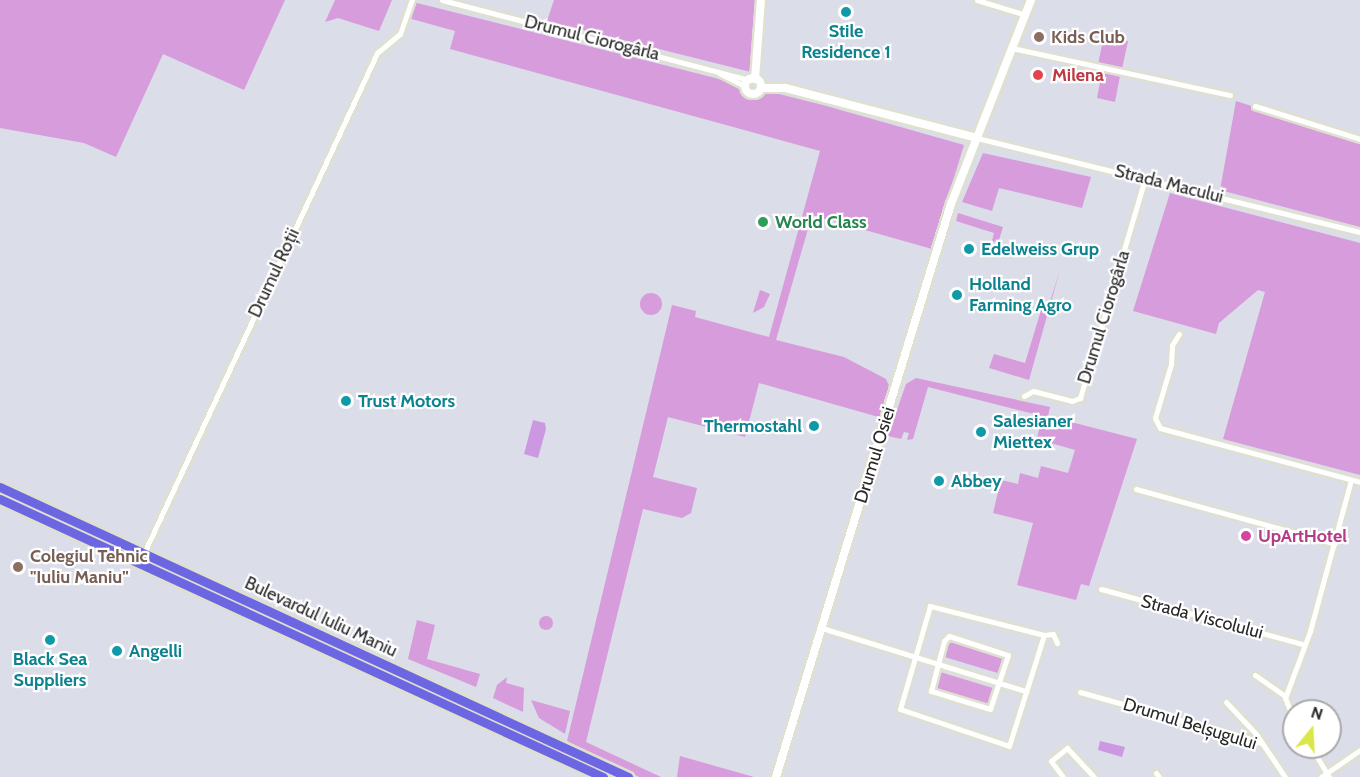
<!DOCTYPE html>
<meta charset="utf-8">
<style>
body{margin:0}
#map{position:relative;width:1360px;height:777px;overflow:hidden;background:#dbdde9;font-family:Cabin,sans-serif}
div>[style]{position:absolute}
.green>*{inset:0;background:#d79cdb}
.round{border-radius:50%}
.pitch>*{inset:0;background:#cc98e2}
.roads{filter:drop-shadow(2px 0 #dee0d0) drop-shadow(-2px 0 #dee0d0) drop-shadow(0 2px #dee0d0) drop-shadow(0 -2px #dee0d0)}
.street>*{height:5px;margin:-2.5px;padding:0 2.5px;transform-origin:2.5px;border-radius:2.5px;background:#fff}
.secondary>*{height:8px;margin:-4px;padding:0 4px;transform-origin:4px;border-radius:4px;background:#fff}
.secondary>.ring{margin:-4px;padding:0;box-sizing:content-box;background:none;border:8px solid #fff;border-radius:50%}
.primary>*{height:9px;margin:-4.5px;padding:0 4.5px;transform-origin:4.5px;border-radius:4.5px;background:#6c66e3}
.dots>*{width:16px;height:16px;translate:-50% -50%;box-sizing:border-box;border:3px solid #fff;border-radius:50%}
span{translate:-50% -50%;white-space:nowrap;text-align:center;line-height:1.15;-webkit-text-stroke:4.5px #fff;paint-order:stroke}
.culture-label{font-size:18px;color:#0d838f;font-weight:700}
.left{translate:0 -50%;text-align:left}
.right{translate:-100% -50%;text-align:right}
.education-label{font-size:18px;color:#785e54;font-weight:700}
.street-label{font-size:18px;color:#282828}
.health-label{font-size:18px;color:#be3a42;font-weight:700}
.leisure-label{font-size:18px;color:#27864d;font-weight:700}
.hotel-label{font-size:18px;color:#b23c85;font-weight:700}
.north{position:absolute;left:1282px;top:699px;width:60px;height:60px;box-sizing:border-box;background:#fff;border:2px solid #a9a9a9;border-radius:50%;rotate:18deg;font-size:16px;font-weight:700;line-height:24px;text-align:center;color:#282828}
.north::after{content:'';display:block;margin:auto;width:21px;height:27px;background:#d9e848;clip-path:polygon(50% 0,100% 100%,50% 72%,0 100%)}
</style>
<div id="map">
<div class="green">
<i style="clip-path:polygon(0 0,285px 0,244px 90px,163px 54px,116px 157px,84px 143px,0 128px)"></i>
<i style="clip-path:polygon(335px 0,392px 0,379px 31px,338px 18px,325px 22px)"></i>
<i style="clip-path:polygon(554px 0,756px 0,751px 72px,547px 21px)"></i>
<i style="clip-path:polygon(413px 2px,823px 105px,964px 145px,932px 249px,812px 215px,776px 340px,844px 357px,886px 379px,890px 388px,882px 418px,759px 383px,745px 437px,668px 417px,653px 477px,697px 488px,691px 513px,682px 518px,643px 509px,586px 742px,661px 777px,639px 777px,567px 741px,672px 305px,696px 311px,695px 317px,769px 337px,820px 151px,450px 49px,455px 31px,408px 18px)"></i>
<i style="clip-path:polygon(1104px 36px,1128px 41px,1122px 69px,1098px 64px)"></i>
<i style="clip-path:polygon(1102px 72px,1120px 76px,1115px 102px,1097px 98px)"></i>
<i style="clip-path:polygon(1236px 101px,1360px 141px,1360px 227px,1220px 190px)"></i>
<i style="clip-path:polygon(983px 153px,1091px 177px,1082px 208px,999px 188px,992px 211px,962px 202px)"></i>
<i style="clip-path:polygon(1170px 193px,1360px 243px,1360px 475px,1223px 439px,1265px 292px,1258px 290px,1219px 323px,1216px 334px,1133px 311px)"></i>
<i style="clip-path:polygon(958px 213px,1003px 227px,998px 243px,992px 241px,994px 233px,956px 221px)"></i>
<i style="clip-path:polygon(1060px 270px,1029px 380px,989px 368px,994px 354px,1025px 363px,1042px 307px,1048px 308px)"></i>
<i style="clip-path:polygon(760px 290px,770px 294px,764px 307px,753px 313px)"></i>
<i class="round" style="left:640px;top:293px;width:22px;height:22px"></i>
<i style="clip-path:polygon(916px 378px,1050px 407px,1048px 416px,1137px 439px,1089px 586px,1081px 584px,1076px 600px,1017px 585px,1033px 523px,993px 513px,1001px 480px,1018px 484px,1020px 473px,1038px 478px,1041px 466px,1068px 473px,1075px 450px,1037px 439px,1042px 416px,928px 387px,913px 439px,907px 440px,909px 433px,904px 432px,901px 439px,888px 436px,906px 384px)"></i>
<i class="round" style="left:539px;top:616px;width:14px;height:14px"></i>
<i style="clip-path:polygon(417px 620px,435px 625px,427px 659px,480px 674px,476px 687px,408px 659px)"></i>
<i style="clip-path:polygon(951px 639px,1004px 656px,1001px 674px,941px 656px)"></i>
<i style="clip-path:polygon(937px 671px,996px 689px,990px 705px,935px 690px)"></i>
<i style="clip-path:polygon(507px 677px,506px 683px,524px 688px,523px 712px,493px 698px,497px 685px)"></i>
<i style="clip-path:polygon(531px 700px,570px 711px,565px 734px,539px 718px)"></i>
<i style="clip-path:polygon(680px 756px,754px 777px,677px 777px)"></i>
</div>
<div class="pitch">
<i style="clip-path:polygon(533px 420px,545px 423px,546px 429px,538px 458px,524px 454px)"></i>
<i style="clip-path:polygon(1100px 741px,1125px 747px,1122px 757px,1098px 750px)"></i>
</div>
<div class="roads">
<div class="street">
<i style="left:442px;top:0;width:318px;rotate:14.6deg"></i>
<i style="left:977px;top:0;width:51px;rotate:17deg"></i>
<i style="left:1012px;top:48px;width:223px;rotate:12.2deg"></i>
<i style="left:719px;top:73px;width:30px;rotate:27deg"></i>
<i style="left:1255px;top:106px;width:110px;rotate:17.4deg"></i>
<i style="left:977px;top:138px;width:394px;rotate:13.8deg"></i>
<i style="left:1179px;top:334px;width:13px;rotate:122deg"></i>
<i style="left:1172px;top:345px;width:19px;rotate:93deg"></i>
<i style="left:1171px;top:364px;width:56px;rotate:106.5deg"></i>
<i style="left:1155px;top:418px;width:11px;rotate:63deg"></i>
<i style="left:1160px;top:428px;width:207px;rotate:15.1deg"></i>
<i style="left:1024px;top:396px;width:10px;rotate:-29deg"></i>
<i style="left:1033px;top:391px;width:40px;rotate:14.4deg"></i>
<i style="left:1072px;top:401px;width:9px;rotate:-21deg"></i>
<i style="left:1080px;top:398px;width:229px;rotate:-73.5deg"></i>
<i style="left:1136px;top:489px;width:206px;rotate:15.4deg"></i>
<i style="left:144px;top:553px;width:552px;rotate:-65.01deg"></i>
<i style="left:377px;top:53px;width:30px;rotate:-40deg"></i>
<i style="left:400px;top:34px;width:36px;rotate:-71deg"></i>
<i style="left:1101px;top:589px;width:208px;rotate:15.3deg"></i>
<i style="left:822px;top:628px;width:214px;rotate:17.2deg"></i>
<i style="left:1044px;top:635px;width:118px;rotate:-165.7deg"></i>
<i style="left:930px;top:606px;width:107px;rotate:106.2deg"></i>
<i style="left:900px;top:709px;width:115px;rotate:18.7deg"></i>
<i style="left:1009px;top:746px;width:116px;rotate:-72.5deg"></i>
<i style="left:1044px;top:635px;width:9px;rotate:-6deg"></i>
<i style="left:1053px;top:634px;width:10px;rotate:66deg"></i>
<i style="left:949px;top:636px;width:62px;rotate:17.9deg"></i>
<i style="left:1008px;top:655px;width:57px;rotate:108.4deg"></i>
<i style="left:990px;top:709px;width:62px;rotate:-163deg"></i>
<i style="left:931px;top:691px;width:52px;rotate:-75.4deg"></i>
<i style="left:944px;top:641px;width:7px;rotate:-45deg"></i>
<i style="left:1255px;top:675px;width:37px;rotate:35deg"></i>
<i style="left:1080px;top:692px;width:189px;rotate:15.7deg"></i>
<i style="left:1226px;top:702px;width:44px;rotate:46.8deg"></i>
<i style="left:1256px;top:734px;width:52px;rotate:56deg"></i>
<i style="left:1294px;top:721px;width:25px;rotate:-111deg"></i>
<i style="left:1285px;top:698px;width:72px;rotate:-69.5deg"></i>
<i style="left:1310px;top:631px;width:156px;rotate:-74.8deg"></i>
<i style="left:1311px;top:747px;width:35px;rotate:59deg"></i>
<i style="left:1156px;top:773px;width:5px;rotate:53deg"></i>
<i style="left:1063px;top:777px;width:20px;rotate:-127deg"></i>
<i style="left:1051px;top:761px;width:21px;rotate:-39deg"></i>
<i style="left:1067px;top:748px;width:40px;rotate:47deg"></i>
<i style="left:1321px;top:777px;width:47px;rotate:-34.7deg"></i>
</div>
<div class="secondary">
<i class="ring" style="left:745px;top:78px;width:8px;height:8px"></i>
<i style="left:755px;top:79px;width:79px;rotate:-85.7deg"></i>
<i style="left:761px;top:88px;width:24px"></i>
<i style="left:785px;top:88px;width:198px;rotate:14.6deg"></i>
<i style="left:776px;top:777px;width:599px;rotate:-73.02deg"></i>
<i style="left:951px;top:204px;width:219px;rotate:-68.6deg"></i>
</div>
<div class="primary">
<i style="left:0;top:487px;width:692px;rotate:24.79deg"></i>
<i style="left:0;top:499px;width:664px;rotate:24.75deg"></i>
</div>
</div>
<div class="dots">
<i style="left:846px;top:12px;background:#0f9aa8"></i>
<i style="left:1039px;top:37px;background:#8d6e63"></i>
<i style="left:1038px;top:75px;background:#e0444e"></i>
<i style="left:763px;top:222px;background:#2e9e5b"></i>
<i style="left:969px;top:249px;background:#0f9aa8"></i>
<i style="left:957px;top:295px;background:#0f9aa8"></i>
<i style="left:346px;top:401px;background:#0f9aa8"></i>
<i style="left:814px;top:426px;background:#0f9aa8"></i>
<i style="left:981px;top:432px;background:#0f9aa8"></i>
<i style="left:939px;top:481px;background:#0f9aa8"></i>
<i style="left:1246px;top:536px;background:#d1479c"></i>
<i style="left:18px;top:567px;background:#8d6e63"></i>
<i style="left:50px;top:640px;background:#0f9aa8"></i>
<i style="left:117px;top:651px;background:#0f9aa8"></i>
</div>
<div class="culture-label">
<span style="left:846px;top:42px">Stile<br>Residence 1</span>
<span class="left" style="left:981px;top:249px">Edelweiss Grup</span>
<span class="left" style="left:969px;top:295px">Holland<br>Farming Agro</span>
<span class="left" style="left:358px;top:401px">Trust Motors</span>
<span class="left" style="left:993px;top:432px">Salesianer<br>Miettex</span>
<span class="right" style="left:802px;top:426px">Thermostahl</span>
<span class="left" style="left:951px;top:481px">Abbey</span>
<span class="left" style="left:129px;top:651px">Angelli</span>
<span style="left:50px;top:670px">Black Sea<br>Suppliers</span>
</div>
<div class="education-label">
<span class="left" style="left:1051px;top:37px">Kids Club</span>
<span class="left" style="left:30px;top:567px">Colegiul Tehnic<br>"Iuliu Maniu"</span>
</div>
<div class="street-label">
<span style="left:592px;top:38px;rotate:14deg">Drumul Ciorogârla</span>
<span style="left:1169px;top:184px;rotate:14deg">Strada Macului</span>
<span style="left:274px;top:273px;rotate:-65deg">Drumul Roții</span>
<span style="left:1104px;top:317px;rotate:-73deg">Drumul Ciorogârla</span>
<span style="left:875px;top:455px;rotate:-73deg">Drumul Osiei</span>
<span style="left:321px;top:617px;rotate:25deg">Bulevardul Iuliu Maniu</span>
<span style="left:1202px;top:617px;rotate:15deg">Strada Viscolului</span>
<span style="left:1190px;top:724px;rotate:17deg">Drumul Belșugului</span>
</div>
<div class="health-label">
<span class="left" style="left:1052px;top:75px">Milena</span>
</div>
<div class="leisure-label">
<span class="left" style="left:775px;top:222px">World Class</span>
</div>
<div class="hotel-label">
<span class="left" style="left:1258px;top:536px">UpArtHotel</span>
</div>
<div class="north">N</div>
</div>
